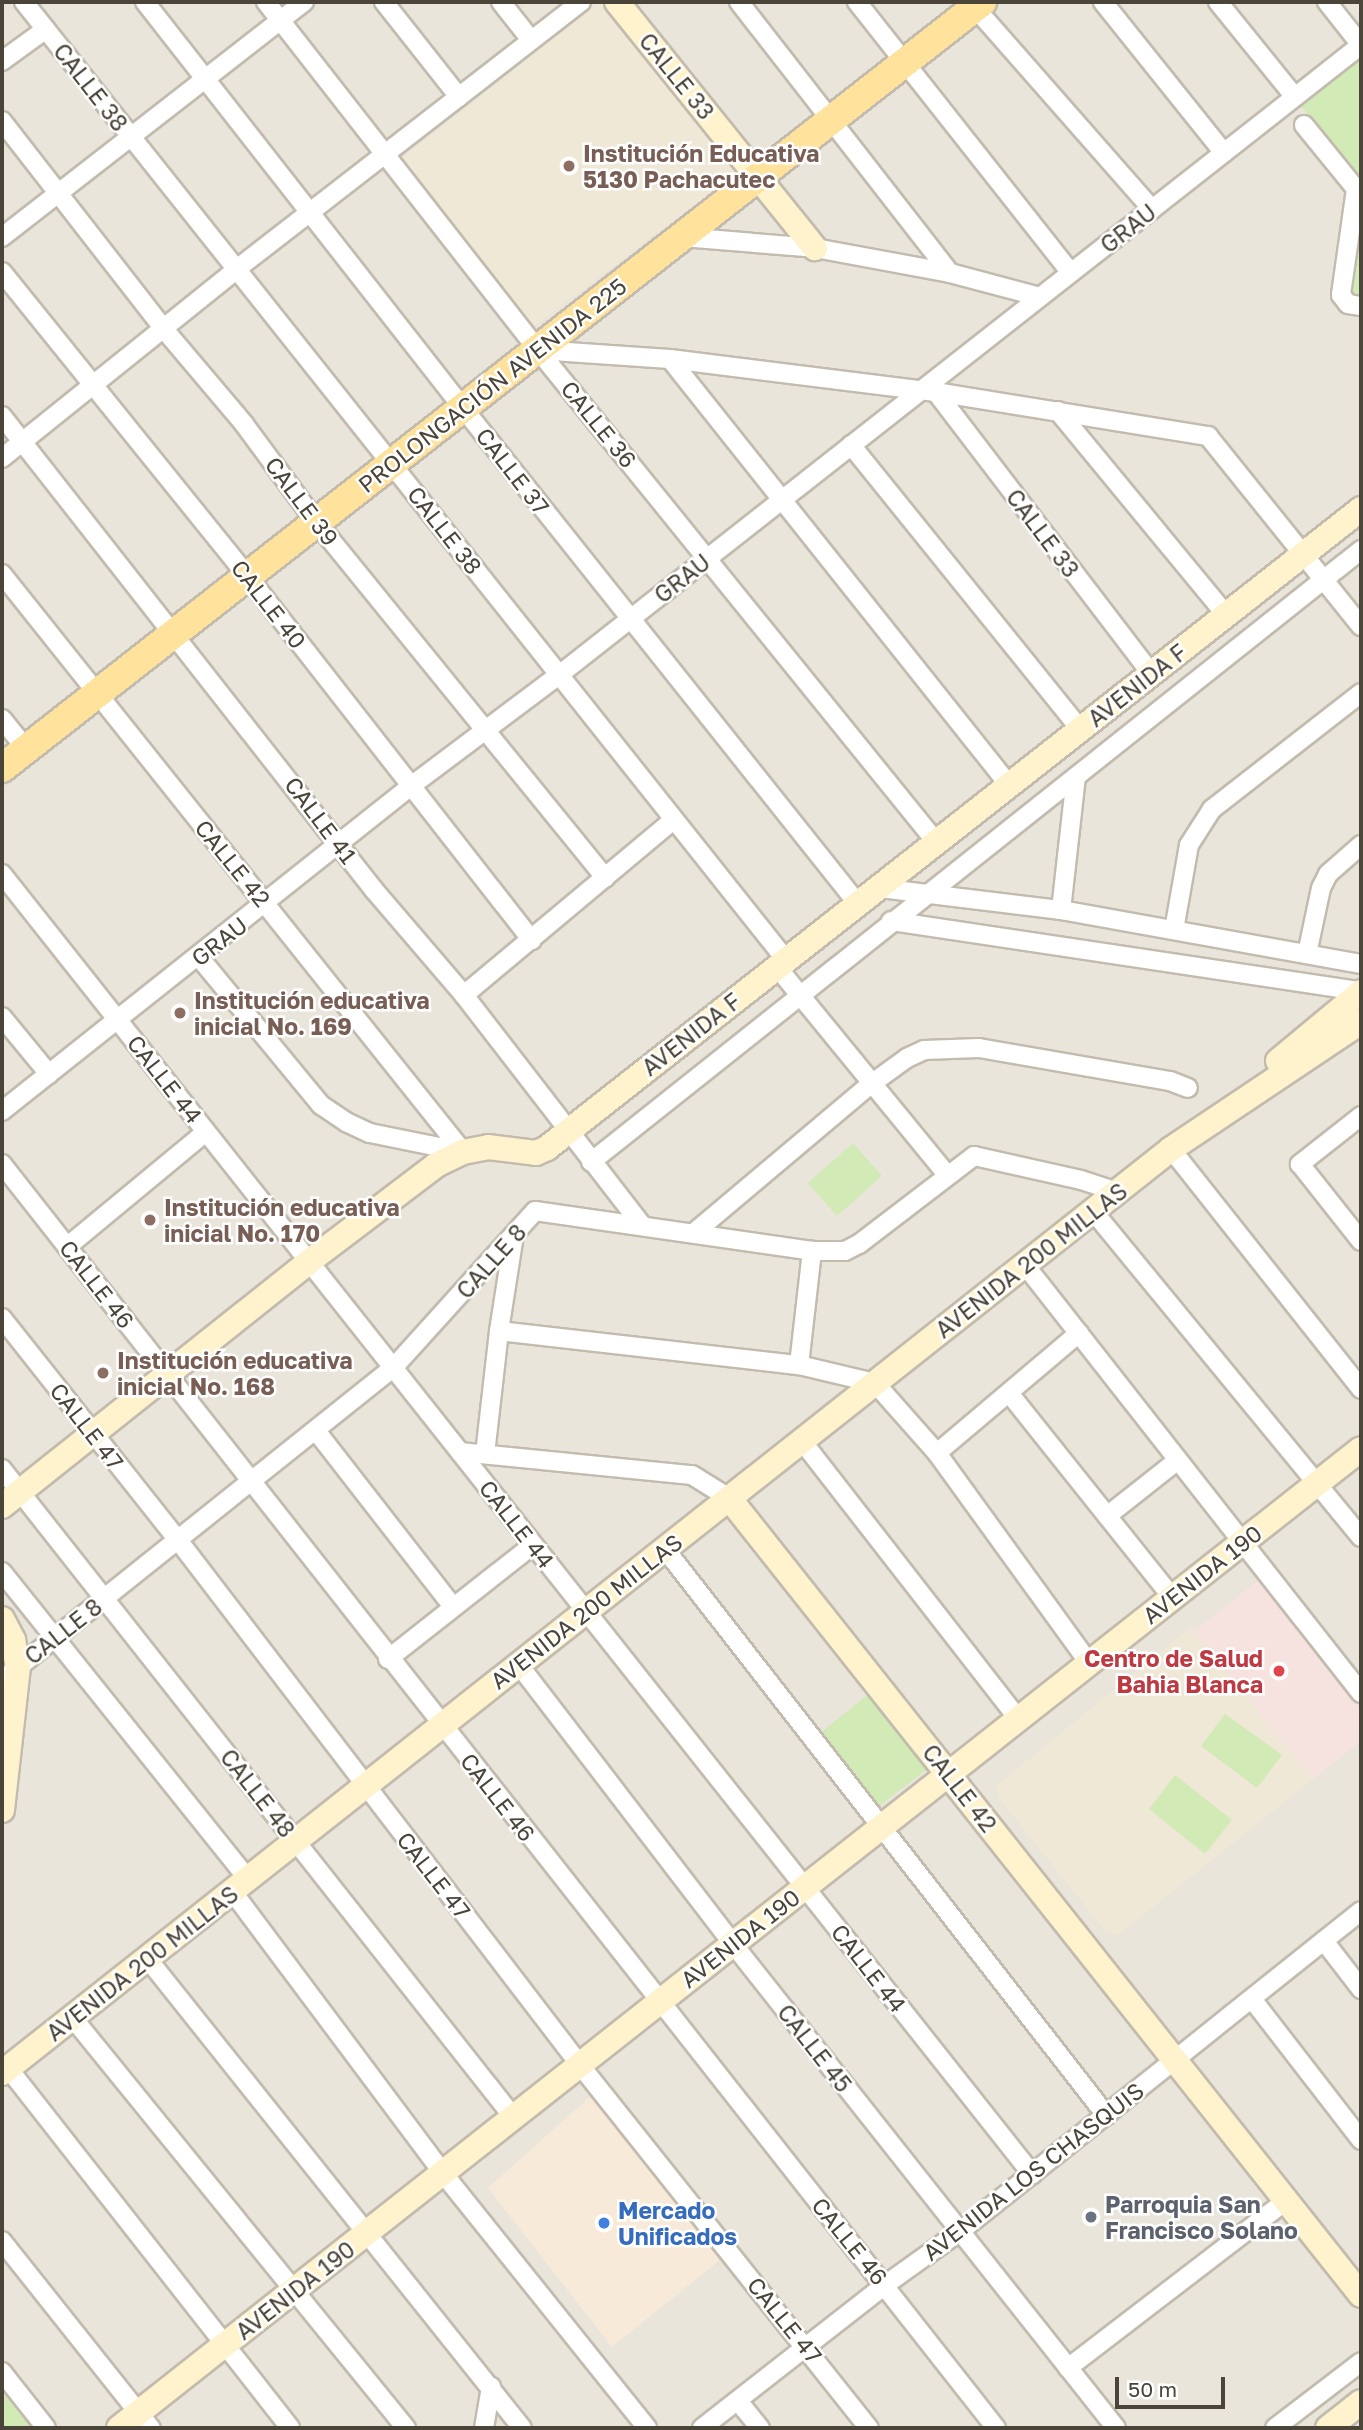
<!DOCTYPE html>
<meta charset="utf-8">
<style>
body{margin:0}
#map{position:relative;width:1363px;height:2430px;overflow:hidden;background:#f6f3ec;font-family:"Golos Text",sans-serif}
div>[style]{position:absolute}
.residential>*{inset:0;background:#eae5da}
.commercial>*{inset:0;background:#f7ead8}
.education>*{inset:0;background:#efe8d6}
.medical>*{inset:0;background:#f6e3e0}
.green>*{inset:0;background:#d2eab5}
.roads{filter:drop-shadow(2px 0 #c2bbae) drop-shadow(-2px 0 #c2bbae) drop-shadow(0 2px #c2bbae) drop-shadow(0 -2px #c2bbae)}
.street>*{height:18px;margin:-9px;padding:0 9px;transform-origin:9px;border-radius:9px;background:#fff}
.secondary>*{height:24px;margin:-12px;padding:0 12px;transform-origin:12px;border-radius:12px;background:#fff3cd}
.primary>*{height:28px;margin:-14px;padding:0 14px;transform-origin:14px;border-radius:14px;background:#ffe39c}
.dots>*{width:19px;height:19px;translate:-50% -50%;box-sizing:border-box;border:4px solid #fff;border-radius:50%}
span{translate:-50% -50%;white-space:nowrap;text-align:center;line-height:1.15;-webkit-text-stroke:5px #fff;paint-order:stroke}
.street-label{font-size:23px;color:#4b4439}
.education-label{font-size:23px;color:#785e54;font-weight:700}
.left{translate:0 -50%;text-align:left}
.health-label{font-size:23px;color:#be3a42;font-weight:700}
.right{translate:-100% -50%;text-align:right}
.worship-label{font-size:23px;color:#5b616d;font-weight:700}
.shop-label{font-size:23px;color:#366cbe;font-weight:700}
.frame{position:absolute;inset:0;border:4px solid #4b4439;pointer-events:none}
.scale{position:absolute;left:1115px;top:2377px;width:110px;height:32px;box-sizing:border-box;border:4px solid #4b4439;border-top:0;padding-left:9px;font-size:21px;line-height:24px;white-space:nowrap;color:#4b4439;-webkit-text-stroke:5px #fff;paint-order:stroke}
</style>
<div id="map">
<div class="residential">
<i style="clip-path:polygon(2px 2px,1361px 2px,1361px 2428px,2px 2428px)"></i>
</div>
<div class="commercial">
<i style="clip-path:polygon(592px 2095px,721px 2259px,612px 2347px,488px 2188px)"></i>
</div>
<div class="education">
<i style="clip-path:polygon(599px 2px,604px 2px,738px 172px,533px 327px,400px 160px)"></i>
<i style="clip-path:polygon(1191px 1627px,1313px 1779px,1119px 1934px,1107px 1933px,999px 1798px,996px 1786px)"></i>
</div>
<div class="medical">
<i style="clip-path:polygon(1261px 1579px,1361px 1711px,1361px 1741px,1313px 1779px,1194px 1631px)"></i>
</div>
<div class="green">
<i style="clip-path:polygon(1361px 51px,1361px 296px,1349px 295px,1361px 183px,1297px 101px)"></i>
<i style="clip-path:polygon(853px 1143px,882px 1176px,837px 1216px,808px 1183px)"></i>
<i style="clip-path:polygon(870px 1693px,929px 1768px,875px 1809px,819px 1734px)"></i>
<i style="clip-path:polygon(1225px 1714px,1282px 1755px,1257px 1788px,1201px 1746px)"></i>
<i style="clip-path:polygon(1175px 1775px,1232px 1820px,1205px 1854px,1149px 1809px)"></i>
<i style="clip-path:polygon(2px 2392px,32px 2428px,2px 2428px)"></i>
</div>
<div class="roads">
<div class="street">
<i style="left:24px;top:2px;width:1224px;rotate:51.5deg"></i>
<i style="left:145px;top:2px;width:516px;rotate:51.93deg"></i>
<i style="left:463px;top:408px;width:634px;rotate:51.47deg"></i>
<i style="left:266px;top:2px;width:442px;rotate:52deg"></i>
<i style="left:538px;top:350px;width:634px;rotate:51.02deg"></i>
<i style="left:384px;top:2px;width:121px;rotate:51.7deg"></i>
<i style="left:501px;top:2px;width:48px;rotate:51.7deg"></i>
<i style="left:739px;top:2px;width:343px;rotate:52.1deg"></i>
<i style="left:857px;top:2px;width:345px;rotate:51.7deg"></i>
<i style="left:970px;top:2px;width:276px;rotate:48.7deg"></i>
<i style="left:1103px;top:2px;width:193px;rotate:51.3deg"></i>
<i style="left:1218px;top:2px;width:122px;rotate:51deg"></i>
<i style="left:1327px;top:2px;width:55px;rotate:51.7deg"></i>
<i style="left:2px;top:61px;width:54px;rotate:-36deg"></i>
<i style="left:2px;top:121px;width:262px;rotate:52.1deg"></i>
<i style="left:163px;top:328px;width:126px;rotate:49.8deg"></i>
<i style="left:244px;top:424px;width:123px;rotate:53.6deg"></i>
<i style="left:317px;top:523px;width:457px;rotate:50.9deg"></i>
<i style="left:1304px;top:125px;width:82px;rotate:50.9deg"></i>
<i style="left:1356px;top:189px;width:107px;rotate:98.1deg"></i>
<i style="left:1341px;top:295px;width:11px;rotate:52deg"></i>
<i style="left:1348px;top:304px;width:13px;rotate:9deg"></i>
<i style="left:2px;top:237px;width:383px;rotate:-37.9deg"></i>
<i style="left:682px;top:237px;width:133px;rotate:4.7deg"></i>
<i style="left:815px;top:248px;width:137px;rotate:10.5deg"></i>
<i style="left:950px;top:273px;width:93px;rotate:14.9deg"></i>
<i style="left:2px;top:272px;width:392px;rotate:51.1deg"></i>
<i style="left:248px;top:577px;width:461px;rotate:52deg"></i>
<i style="left:538px;top:350px;width:132px;rotate:3.9deg"></i>
<i style="left:670px;top:359px;width:268px;rotate:7.1deg"></i>
<i style="left:936px;top:392px;width:276px;rotate:9.2deg"></i>
<i style="left:1208px;top:436px;width:244px;rotate:51.2deg"></i>
<i style="left:670px;top:359px;width:544px;rotate:51.49deg"></i>
<i style="left:936px;top:392px;width:354px;rotate:52.6deg"></i>
<i style="left:1058px;top:411px;width:266px;rotate:50.5deg"></i>
<i style="left:2px;top:416px;width:603px;rotate:51.87deg"></i>
<i style="left:374px;top:890px;width:138px;rotate:49.4deg"></i>
<i style="left:464px;top:995px;width:289px;rotate:52.3deg"></i>
<i style="left:851px;top:445px;width:365px;rotate:51.1deg"></i>
<i style="left:2px;top:458px;width:303px;rotate:-38.8deg"></i>
<i style="left:238px;top:268px;width:434px;rotate:-37.8deg"></i>
<i style="left:2px;top:574px;width:739px;rotate:51.42deg"></i>
<i style="left:2px;top:719px;width:38px;rotate:51deg"></i>
<i style="left:2px;top:874px;width:1659px;rotate:51.61deg"></i>
<i style="left:879px;top:888px;width:183px;rotate:6.9deg"></i>
<i style="left:1061px;top:910px;width:305px;rotate:10.2deg"></i>
<i style="left:1061px;top:910px;width:134px;rotate:-83.6deg"></i>
<i style="left:891px;top:921px;width:475px;rotate:8.5deg"></i>
<i style="left:1174px;top:930px;width:86px;rotate:-80deg"></i>
<i style="left:1189px;top:845px;width:43px;rotate:-57.4deg"></i>
<i style="left:1212px;top:809px;width:189px;rotate:-37.9deg"></i>
<i style="left:1307px;top:954px;width:67px;rotate:-78deg"></i>
<i style="left:1321px;top:888px;width:16px;rotate:-63deg"></i>
<i style="left:1328px;top:874px;width:44px;rotate:-41.3deg"></i>
<i style="left:199px;top:957px;width:192px;rotate:50.5deg"></i>
<i style="left:321px;top:1105px;width:30px;rotate:34deg"></i>
<i style="left:346px;top:1122px;width:26px;rotate:25deg"></i>
<i style="left:370px;top:1133px;width:95px;rotate:11.5deg"></i>
<i style="left:777px;top:967px;width:269px;rotate:50.7deg"></i>
<i style="left:464px;top:995px;width:273px;rotate:-39.9deg"></i>
<i style="left:2px;top:1017px;width:74px;rotate:50.5deg"></i>
<i style="left:2px;top:1111px;width:522px;rotate:-38.47deg"></i>
<i style="left:411px;top:786px;width:185px;rotate:-36.9deg"></i>
<i style="left:559px;top:675px;width:1020px;rotate:-38.15deg"></i>
<i style="left:1361px;top:1116px;width:78px;rotate:141.8deg"></i>
<i style="left:1300px;top:1164px;width:98px;rotate:51.6deg"></i>
<i style="left:1171px;top:1149px;width:306px;rotate:51.6deg"></i>
<i style="left:591px;top:1162px;width:984px;rotate:-38.48deg"></i>
<i style="left:2px;top:1164px;width:1608px;rotate:51.82deg"></i>
<i style="left:1093px;top:1211px;width:422px;rotate:50.6deg"></i>
<i style="left:695px;top:1232px;width:230px;rotate:-40.1deg"></i>
<i style="left:871px;top:1084px;width:44px;rotate:-35.8deg"></i>
<i style="left:907px;top:1058px;width:19px;rotate:-25deg"></i>
<i style="left:924px;top:1050px;width:55px;rotate:-2.1deg"></i>
<i style="left:979px;top:1048px;width:194px;rotate:9.8deg"></i>
<i style="left:1170px;top:1081px;width:19px;rotate:21deg"></i>
<i style="left:514px;top:1235px;width:97px;rotate:98.9deg"></i>
<i style="left:499px;top:1331px;width:302px;rotate:6.5deg"></i>
<i style="left:799px;top:1365px;width:78px;rotate:13.3deg"></i>
<i style="left:875px;top:1383px;width:94px;rotate:48.5deg"></i>
<i style="left:937px;top:1453px;width:259px;rotate:54.1deg"></i>
<i style="left:68px;top:1246px;width:179px;rotate:-39.6deg"></i>
<i style="left:1025px;top:1265px;width:544px;rotate:51.87deg"></i>
<i style="left:2px;top:1318px;width:283px;rotate:51.6deg"></i>
<i style="left:178px;top:1540px;width:661px;rotate:52.56deg"></i>
<i style="left:580px;top:2065px;width:464px;rotate:51.5deg"></i>
<i style="left:799px;top:1365px;width:115px;rotate:-83.5deg"></i>
<i style="left:1009px;top:1393px;width:261px;rotate:51.4deg"></i>
<i style="left:317px;top:1432px;width:222px;rotate:52.1deg"></i>
<i style="left:802px;top:1441px;width:351px;rotate:52.1deg"></i>
<i style="left:460px;top:1452px;width:233px;rotate:5.7deg"></i>
<i style="left:692px;top:1475px;width:44px;rotate:31.9deg"></i>
<i style="left:937px;top:1453px;width:186px;rotate:-40.2deg"></i>
<i style="left:485px;top:1454px;width:124px;rotate:-83.5deg"></i>
<i style="left:2px;top:1469px;width:827px;rotate:51.73deg"></i>
<i style="left:1107px;top:1516px;width:90px;rotate:-38.3deg"></i>
<i style="left:665px;top:1549px;width:718px;rotate:52.08deg"></i>
<i style="left:2px;top:1572px;width:393px;rotate:51.3deg"></i>
<i style="left:388px;top:1659px;width:184px;rotate:-38.2deg"></i>
<i style="left:519px;top:1665px;width:352px;rotate:52.5deg"></i>
<i style="left:733px;top:1944px;width:617px;rotate:51.64deg"></i>
<i style="left:2px;top:1680px;width:502px;rotate:-38.61deg"></i>
<i style="left:394px;top:1367px;width:210px;rotate:-47.9deg"></i>
<i style="left:535px;top:1211px;width:280px;rotate:8.2deg"></i>
<i style="left:812px;top:1251px;width:33px"></i>
<i style="left:845px;top:1251px;width:16px;rotate:-27deg"></i>
<i style="left:859px;top:1244px;width:145px;rotate:-37.4deg"></i>
<i style="left:974px;top:1156px;width:110px;rotate:12.6deg"></i>
<i style="left:1081px;top:1180px;width:38px;rotate:18deg"></i>
<i style="left:232px;top:1891px;width:351px;rotate:53.2deg"></i>
<i style="left:442px;top:2172px;width:328px;rotate:51.3deg"></i>
<i style="left:1324px;top:1941px;width:61px;rotate:52.4deg"></i>
<i style="left:147px;top:1958px;width:601px;rotate:51.41deg"></i>
<i style="left:1252px;top:1999px;width:178px;rotate:52.3deg"></i>
<i style="left:72px;top:2017px;width:530px;rotate:50.9deg"></i>
<i style="left:8px;top:2068px;width:457px;rotate:51.9deg"></i>
<i style="left:2px;top:2241px;width:239px;rotate:51.5deg"></i>
<i style="left:1068px;top:2368px;width:272px;rotate:-37.5deg"></i>
<i style="left:2px;top:2372px;width:71px;rotate:51.8deg"></i>
<i style="left:738px;top:2401px;width:35px;rotate:51deg"></i>
<i style="left:484px;top:2428px;width:42px;rotate:-80.3deg"></i>
<i style="left:702px;top:2428px;width:232px;rotate:-38deg"></i>
<i style="left:885px;top:2285px;width:91px;rotate:-35.6deg"></i>
<i style="left:959px;top:2232px;width:514px;rotate:-38.61deg"></i>
<i style="left:1275px;top:2428px;width:108px;rotate:-37.5deg"></i>
</div>
<div class="secondary">
<i style="left:617px;top:2px;width:316px;rotate:51.2deg"></i>
<i style="left:1278px;top:1061px;width:108px;rotate:-39.7deg"></i>
<i style="left:729px;top:1498px;width:1017px;rotate:51.59deg"></i>
<i style="left:2px;top:1506px;width:395px;rotate:-38.5deg"></i>
<i style="left:311px;top:1260px;width:157px;rotate:-37.2deg"></i>
<i style="left:436px;top:1165px;width:30px;rotate:-26deg"></i>
<i style="left:463px;top:1152px;width:25px;rotate:-11deg"></i>
<i style="left:488px;top:1147px;width:48px;rotate:7.1deg"></i>
<i style="left:536px;top:1153px;width:12px;rotate:-24deg"></i>
<i style="left:547px;top:1148px;width:1035px;rotate:-38.13deg"></i>
<i style="left:2px;top:1619px;width:24px;rotate:62deg"></i>
<i style="left:13px;top:1640px;width:27px;rotate:80deg"></i>
<i style="left:18px;top:1667px;width:144px;rotate:96.4deg"></i>
<i style="left:2px;top:2073px;width:1490px;rotate:-38.32deg"></i>
<i style="left:1171px;top:1149px;width:229px;rotate:-33.8deg"></i>
<i style="left:119px;top:2428px;width:1581px;rotate:-38.25deg"></i>
<i style="left:1328px;top:2428px;width:42px;rotate:-38.2deg"></i>
</div>
<div class="primary">
<i style="left:2px;top:768px;width:1244px;rotate:-38.01deg"></i>
</div>
</div>
<div class="dots">
<i style="left:569px;top:166px;background:#8d6e63"></i>
<i style="left:180px;top:1013px;background:#8d6e63"></i>
<i style="left:150px;top:1220px;background:#8d6e63"></i>
<i style="left:103px;top:1373px;background:#8d6e63"></i>
<i style="left:1279px;top:1671px;background:#e0444e"></i>
<i style="left:1091px;top:2217px;background:#6b7280"></i>
<i style="left:604px;top:2223px;background:#3f7fe0"></i>
</div>
<div class="street-label">
<span style="left:677px;top:76px;rotate:51deg">CALLE 33</span>
<span style="left:91px;top:87px;rotate:52deg">CALLE 38</span>
<span style="left:1128px;top:228px;rotate:-38deg">GRAU</span>
<span style="left:492px;top:385px;rotate:-38deg">PROLONGACIÓN AVENIDA 225</span>
<span style="left:599px;top:424px;rotate:51deg">CALLE 36</span>
<span style="left:513px;top:471px;rotate:52deg">CALLE 37</span>
<span style="left:302px;top:501px;rotate:53deg">CALLE 39</span>
<span style="left:445px;top:530px;rotate:52deg">CALLE 38</span>
<span style="left:1043px;top:533px;rotate:53deg">CALLE 33</span>
<span style="left:682px;top:578px;rotate:-38deg">GRAU</span>
<span style="left:269px;top:604px;rotate:52deg">CALLE 40</span>
<span style="left:1137px;top:685px;rotate:-38deg">AVENIDA F</span>
<span style="left:321px;top:820px;rotate:53deg">CALLE 41</span>
<span style="left:233px;top:863px;rotate:51deg">CALLE 42</span>
<span style="left:219px;top:941px;rotate:-38deg">GRAU</span>
<span style="left:691px;top:1034px;rotate:-38deg">AVENIDA F</span>
<span style="left:165px;top:1079px;rotate:52deg">CALLE 44</span>
<span style="left:1031px;top:1260px;rotate:-38deg">AVENIDA 200 MILLAS</span>
<span style="left:491px;top:1261px;rotate:-48deg">CALLE 8</span>
<span style="left:97px;top:1284px;rotate:52deg">CALLE 46</span>
<span style="left:87px;top:1426px;rotate:52deg">CALLE 47</span>
<span style="left:517px;top:1524px;rotate:52deg">CALLE 44</span>
<span style="left:1202px;top:1574px;rotate:-38deg">AVENIDA 190</span>
<span style="left:586px;top:1611px;rotate:-38deg">AVENIDA 200 MILLAS</span>
<span style="left:63px;top:1631px;rotate:-38deg">CALLE 8</span>
<span style="left:960px;top:1788px;rotate:52deg">CALLE 42</span>
<span style="left:258px;top:1793px;rotate:52deg">CALLE 48</span>
<span style="left:498px;top:1797px;rotate:52deg">CALLE 46</span>
<span style="left:434px;top:1875px;rotate:52deg">CALLE 47</span>
<span style="left:740px;top:1938px;rotate:-38deg">AVENIDA 190</span>
<span style="left:142px;top:1963px;rotate:-38deg">AVENIDA 200 MILLAS</span>
<span style="left:869px;top:1968px;rotate:52deg">CALLE 44</span>
<span style="left:815px;top:2048px;rotate:52deg">CALLE 45</span>
<span style="left:1033px;top:2171px;rotate:-38deg">AVENIDA LOS CHASQUIS</span>
<span style="left:850px;top:2241px;rotate:51deg">CALLE 46</span>
<span style="left:295px;top:2290px;rotate:-38deg">AVENIDA 190</span>
<span style="left:785px;top:2320px;rotate:51deg">CALLE 47</span>
</div>
<div class="education-label">
<span class="left" style="left:583px;top:166px">Institución Educativa<br>5130 Pachacutec</span>
<span class="left" style="left:194px;top:1013px">Institución educativa<br>inicial No. 169</span>
<span class="left" style="left:164px;top:1220px">Institución educativa<br>inicial No. 170</span>
<span class="left" style="left:117px;top:1373px">Institución educativa<br>inicial No. 168</span>
</div>
<div class="health-label">
<span class="right" style="left:1263px;top:1671px">Centro de Salud<br>Bahia Blanca</span>
</div>
<div class="worship-label">
<span class="left" style="left:1105px;top:2217px">Parroquia San<br>Francisco Solano</span>
</div>
<div class="shop-label">
<span class="left" style="left:618px;top:2223px">Mercado<br>Unificados</span>
</div>
<div class="frame"></div>
<div class="scale">50 m</div>
</div>
